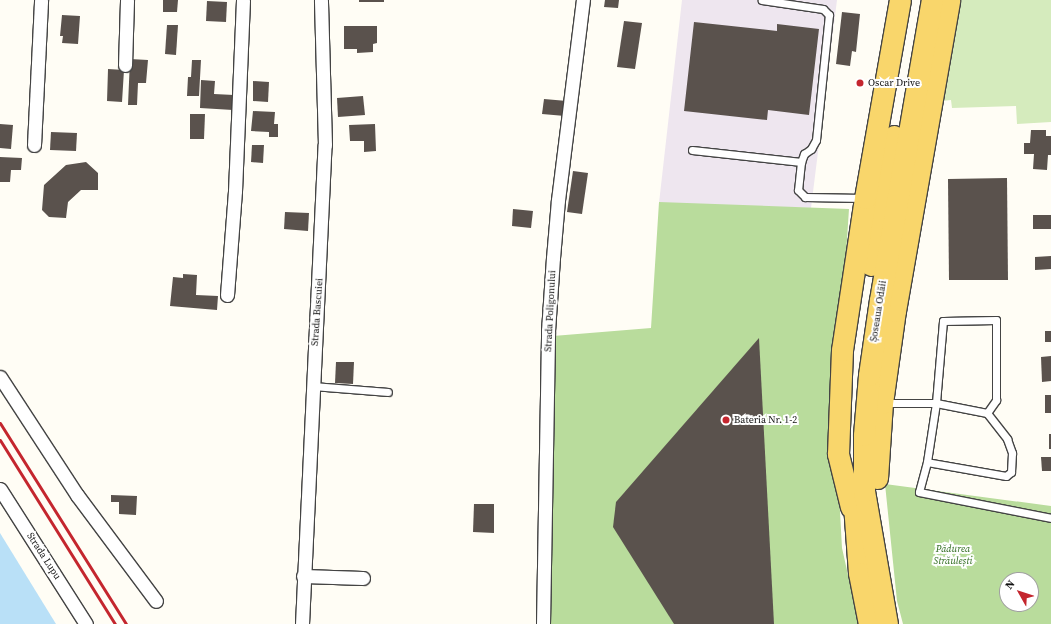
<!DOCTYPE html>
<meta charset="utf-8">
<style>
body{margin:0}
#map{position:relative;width:1051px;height:624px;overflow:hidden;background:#fffdf5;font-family:"Source Serif 4",serif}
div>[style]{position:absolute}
.industrial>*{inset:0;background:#eee6ef}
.green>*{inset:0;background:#d5ebbd}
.forest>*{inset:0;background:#b9dc9c}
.water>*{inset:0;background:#b9e0f7}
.building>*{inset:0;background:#5a524d}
.roads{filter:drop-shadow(1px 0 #444) drop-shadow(-1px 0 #444) drop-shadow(0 1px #444) drop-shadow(0 -1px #444)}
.service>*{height:7px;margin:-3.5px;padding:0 3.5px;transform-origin:3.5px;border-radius:3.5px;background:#fff}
.minor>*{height:13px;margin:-6.5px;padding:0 6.5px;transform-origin:6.5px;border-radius:6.5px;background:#fff}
.primary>*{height:21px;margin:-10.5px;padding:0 10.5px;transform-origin:10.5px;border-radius:10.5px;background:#f9d66b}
.rail>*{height:3px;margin:-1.5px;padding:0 1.5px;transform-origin:1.5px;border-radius:1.5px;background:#c4262e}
.dots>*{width:11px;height:11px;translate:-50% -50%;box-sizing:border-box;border:2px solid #fff;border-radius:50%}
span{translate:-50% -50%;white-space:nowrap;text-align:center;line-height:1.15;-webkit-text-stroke:4px #fff;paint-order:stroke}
.poi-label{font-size:10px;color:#111}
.left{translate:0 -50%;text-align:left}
.street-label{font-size:10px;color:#111}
.park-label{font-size:10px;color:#2f6b1f;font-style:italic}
.north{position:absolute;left:999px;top:572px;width:40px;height:40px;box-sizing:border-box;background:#fff;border:1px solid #a0a0a0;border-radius:50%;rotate:309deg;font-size:11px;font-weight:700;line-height:16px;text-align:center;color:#111}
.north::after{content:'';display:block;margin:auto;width:14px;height:18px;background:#c4262e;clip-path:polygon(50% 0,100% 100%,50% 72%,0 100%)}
</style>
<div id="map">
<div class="industrial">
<i style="clip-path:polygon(682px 0,837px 0,811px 208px,659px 203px)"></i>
</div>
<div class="green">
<i style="clip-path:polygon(957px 0,1051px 0,1051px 122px,1017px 124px,1016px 106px,952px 108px,951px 100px,942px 101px)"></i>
</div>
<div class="forest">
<i style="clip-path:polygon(659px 202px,849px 209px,841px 331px,837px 457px,842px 548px,859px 624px,544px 624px,553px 336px,651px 328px)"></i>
<i style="clip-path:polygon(evenodd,885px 484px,1051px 506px,1051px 624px,903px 624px,897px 601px,885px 484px,1007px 580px,1031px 580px,1031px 604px,1007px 604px,1007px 580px)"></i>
</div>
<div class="water">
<i style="clip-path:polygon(0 533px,56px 624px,0 624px)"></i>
</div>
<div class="building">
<i style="clip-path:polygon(163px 0,178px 0,177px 12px,163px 12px)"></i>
<i style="clip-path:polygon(359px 0,384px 0,384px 2px,359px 2px)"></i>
<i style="clip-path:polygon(605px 0,619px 0,618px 8px,604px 7px)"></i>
<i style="clip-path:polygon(207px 1px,227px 2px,226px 22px,206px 21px)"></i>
<i style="clip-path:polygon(842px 12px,860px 14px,856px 52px,852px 51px,850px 66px,836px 64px)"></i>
<i style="clip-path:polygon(62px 15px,80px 16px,78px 44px,62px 43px,63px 36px,60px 36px)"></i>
<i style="clip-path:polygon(624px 21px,642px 23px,635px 69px,617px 67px)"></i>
<i style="clip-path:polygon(694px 22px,777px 31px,777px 24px,819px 29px,809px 115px,768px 110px,767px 120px,684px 111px)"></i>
<i style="clip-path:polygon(167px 25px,178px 25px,176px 55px,165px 54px)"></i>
<i style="clip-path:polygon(344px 26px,377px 26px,377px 43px,373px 44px,373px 52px,357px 53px,357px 49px,344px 49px)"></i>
<i style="clip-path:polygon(130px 59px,148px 60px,146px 83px,138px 83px,137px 105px,128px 105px)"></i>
<i style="clip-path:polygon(192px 60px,201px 60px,199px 96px,187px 96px,188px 77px,191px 77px)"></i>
<i style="clip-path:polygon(108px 69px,124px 70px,122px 102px,107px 101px)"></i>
<i style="clip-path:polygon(201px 80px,215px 81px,214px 94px,234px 95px,233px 110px,200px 108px)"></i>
<i style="clip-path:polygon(253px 81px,269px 82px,268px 102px,253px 101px)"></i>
<i style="clip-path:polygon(363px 96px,365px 115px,338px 117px,337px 98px)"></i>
<i style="clip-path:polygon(544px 99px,567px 101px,565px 116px,542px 114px)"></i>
<i style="clip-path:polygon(253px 111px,275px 112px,274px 124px,278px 124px,278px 137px,269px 137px,269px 132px,251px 131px)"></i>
<i style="clip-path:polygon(190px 114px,205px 114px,204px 139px,190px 139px)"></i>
<i style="clip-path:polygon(0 124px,13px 125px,11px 149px,0 148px)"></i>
<i style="clip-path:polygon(375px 124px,376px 151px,364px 152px,364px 141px,350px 141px,349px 125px)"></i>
<i style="clip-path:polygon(1031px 130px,1046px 130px,1046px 136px,1051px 136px,1051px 155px,1048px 155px,1047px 170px,1033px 169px,1034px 154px,1024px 154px,1024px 143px,1030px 143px)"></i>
<i style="clip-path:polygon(51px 132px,77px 133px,76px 151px,50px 150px)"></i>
<i style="clip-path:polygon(252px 145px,264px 145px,263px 163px,251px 162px)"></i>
<i style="clip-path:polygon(0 157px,22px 158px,21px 170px,11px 170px,10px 182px,0 182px)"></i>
<i style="clip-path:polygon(86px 162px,98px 173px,98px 190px,81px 190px,68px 202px,66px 218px,49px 217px,42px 210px,44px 185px,66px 165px)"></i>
<i style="clip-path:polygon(573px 171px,588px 173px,582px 214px,567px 212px)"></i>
<i style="clip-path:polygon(1007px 178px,1008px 280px,949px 280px,948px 179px)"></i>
<i style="clip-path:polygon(513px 209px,533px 211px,531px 228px,512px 226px)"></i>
<i style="clip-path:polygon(285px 212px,309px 213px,308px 231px,284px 229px)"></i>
<i style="clip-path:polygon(1033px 215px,1051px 215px,1051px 229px,1033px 229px)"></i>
<i style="clip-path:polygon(1051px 256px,1051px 269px,1035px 270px,1035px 257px)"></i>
<i style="clip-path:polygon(183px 274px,197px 275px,196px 295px,218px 296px,217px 310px,170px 306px,173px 277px,183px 278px)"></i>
<i style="clip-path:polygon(1045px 331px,1051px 331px,1051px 342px,1045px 342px)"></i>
<i style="clip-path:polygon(759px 338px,774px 624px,674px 624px,613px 527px,616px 502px)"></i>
<i style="clip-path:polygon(1051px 356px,1051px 381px,1042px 382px,1041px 357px)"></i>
<i style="clip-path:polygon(336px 362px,354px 362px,353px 384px,335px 383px)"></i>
<i style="clip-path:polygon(1045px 395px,1051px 395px,1051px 413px,1045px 413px)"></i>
<i style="clip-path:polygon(1049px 434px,1051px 434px,1051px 449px,1049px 449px)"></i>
<i style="clip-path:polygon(1041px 457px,1051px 457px,1051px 471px,1042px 471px)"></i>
<i style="clip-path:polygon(111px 495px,137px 496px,136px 515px,119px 514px,119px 502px,111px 502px)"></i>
<i style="clip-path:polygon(474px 504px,494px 504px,494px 533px,473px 532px)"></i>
</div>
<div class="roads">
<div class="service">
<i style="left:692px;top:150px;width:110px;rotate:6.3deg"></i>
<i style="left:801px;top:162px;width:9px;rotate:-69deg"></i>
<i style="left:804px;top:154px;width:9px;rotate:-36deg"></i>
<i style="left:811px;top:149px;width:10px;rotate:-61deg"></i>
<i style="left:816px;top:140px;width:126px;rotate:-84.1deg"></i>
<i style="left:829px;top:15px;width:8px;rotate:-135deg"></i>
<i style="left:823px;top:9px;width:62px;rotate:-171.6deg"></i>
<i style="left:801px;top:162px;width:28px;rotate:96deg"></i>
<i style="left:798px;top:190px;width:10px;rotate:45deg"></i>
<i style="left:805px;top:197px;width:59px;rotate:1deg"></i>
<i style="left:313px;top:386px;width:75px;rotate:4.6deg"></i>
<i style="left:885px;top:403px;width:51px"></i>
<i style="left:936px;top:403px;width:52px;rotate:11.1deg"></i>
<i style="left:987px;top:413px;width:33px;rotate:52deg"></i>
<i style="left:1007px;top:439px;width:15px;rotate:70deg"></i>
<i style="left:1012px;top:453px;width:19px;rotate:93deg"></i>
<i style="left:1011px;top:472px;width:6px;rotate:141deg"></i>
<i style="left:1006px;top:476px;width:80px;rotate:-170deg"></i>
<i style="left:987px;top:413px;width:16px;rotate:-55deg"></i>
<i style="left:996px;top:400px;width:80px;rotate:-90deg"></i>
<i style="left:996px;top:320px;width:53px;rotate:178.9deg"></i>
<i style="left:943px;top:321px;width:82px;rotate:94.9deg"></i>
<i style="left:936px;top:403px;width:60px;rotate:98.7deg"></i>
<i style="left:927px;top:462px;width:31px;rotate:105deg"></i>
<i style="left:919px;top:492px;width:135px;rotate:11.1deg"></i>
</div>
<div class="minor">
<i style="left:125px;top:65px;width:65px;rotate:-88.2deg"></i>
<i style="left:34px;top:145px;width:145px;rotate:-87.2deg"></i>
<i style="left:227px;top:295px;width:104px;rotate:-85.6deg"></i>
<i style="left:235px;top:191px;width:191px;rotate:-87.6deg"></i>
<i style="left:0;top:377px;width:141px;rotate:56.9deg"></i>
<i style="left:77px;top:495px;width:132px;rotate:53.3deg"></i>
<i style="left:0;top:489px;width:160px;rotate:57.5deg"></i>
<i style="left:303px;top:576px;width:60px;rotate:1.9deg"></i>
<i style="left:302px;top:624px;width:480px;rotate:-87.3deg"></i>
<i style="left:325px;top:145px;width:145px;rotate:-91.6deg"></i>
<i style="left:543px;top:624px;width:293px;rotate:-89deg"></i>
<i style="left:548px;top:331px;width:73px;rotate:-86.1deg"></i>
<i style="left:553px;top:258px;width:58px;rotate:-85.1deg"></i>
<i style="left:558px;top:200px;width:202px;rotate:-82.9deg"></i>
</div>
<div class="primary">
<i style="left:871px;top:265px;width:131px;rotate:-79.9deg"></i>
<i style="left:877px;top:478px;width:75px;rotate:-86.2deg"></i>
<i style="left:882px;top:403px;width:93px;rotate:-82deg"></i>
<i style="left:895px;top:311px;width:316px;rotate:-80.1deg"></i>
<i style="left:853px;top:491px;width:82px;rotate:85.8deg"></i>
<i style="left:859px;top:573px;width:52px;rotate:78.9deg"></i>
<i style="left:851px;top:507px;width:55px;rotate:-103.8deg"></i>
<i style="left:838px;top:454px;width:104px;rotate:-87.8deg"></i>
<i style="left:842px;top:350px;width:154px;rotate:-81.4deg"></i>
<i style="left:865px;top:198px;width:201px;rotate:-80deg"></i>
<i style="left:887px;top:624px;width:135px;rotate:-99.8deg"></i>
<i style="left:864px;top:491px;width:56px;rotate:-90deg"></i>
<i style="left:864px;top:435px;width:60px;rotate:-85.2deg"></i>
<i style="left:869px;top:375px;width:76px;rotate:-81.7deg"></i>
<i style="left:880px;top:300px;width:304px;rotate:-80.2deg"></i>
</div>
</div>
<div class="rail">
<i style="left:0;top:423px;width:237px;rotate:57.9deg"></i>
<i style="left:0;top:440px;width:217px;rotate:58deg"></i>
</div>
<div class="dots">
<i style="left:860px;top:83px;background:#c4262e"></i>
<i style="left:726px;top:420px;background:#c4262e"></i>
</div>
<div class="poi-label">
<span class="left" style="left:868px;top:83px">Oscar Drive</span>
<span class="left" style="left:734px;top:420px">Bateria Nr. 1-2</span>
</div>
<div class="street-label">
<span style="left:550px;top:311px;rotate:-87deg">Strada Poligonului</span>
<span style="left:878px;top:311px;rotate:-81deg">Șoseaua Odăii</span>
<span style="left:317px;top:312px;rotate:-86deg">Strada Bascuiei</span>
<span style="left:44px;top:556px;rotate:57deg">Strada Lupu</span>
</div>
<div class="park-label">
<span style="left:953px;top:554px">Pădurea<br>Străulești</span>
</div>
<div class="north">N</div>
</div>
